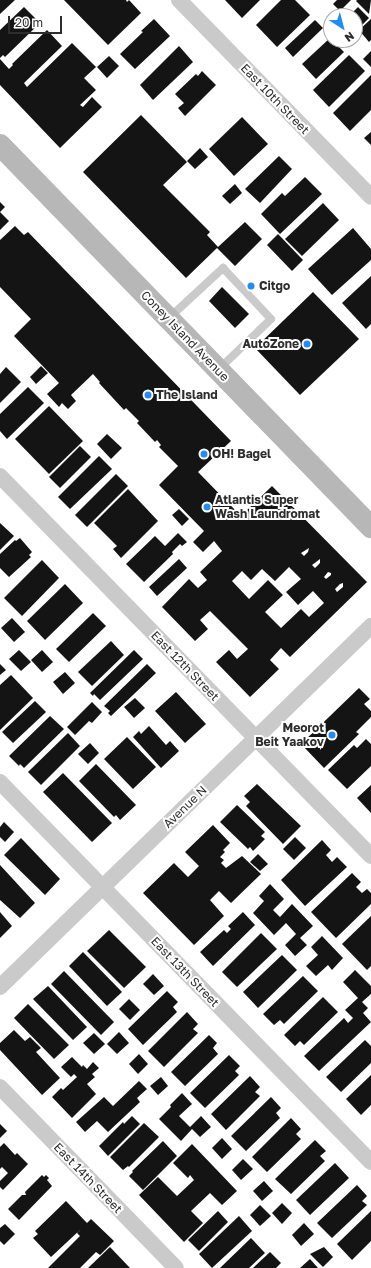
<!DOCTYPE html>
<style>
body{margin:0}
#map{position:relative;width:371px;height:1268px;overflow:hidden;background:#fff;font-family:"Golos Text",sans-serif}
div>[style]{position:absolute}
.building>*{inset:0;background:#141414}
.service>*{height:8px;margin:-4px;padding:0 4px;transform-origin:4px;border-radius:4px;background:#cacaca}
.minor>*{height:16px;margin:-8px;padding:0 8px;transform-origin:8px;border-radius:8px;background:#cacaca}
.secondary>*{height:22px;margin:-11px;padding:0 11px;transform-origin:11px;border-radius:11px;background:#b7b7b7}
.dots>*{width:11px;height:11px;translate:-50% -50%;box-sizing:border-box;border:2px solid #fff;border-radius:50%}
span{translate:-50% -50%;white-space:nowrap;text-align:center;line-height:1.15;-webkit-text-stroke:4px #fff;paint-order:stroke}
.street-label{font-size:12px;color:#2d2d2d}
.poi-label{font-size:12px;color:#2d2d2d;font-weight:700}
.left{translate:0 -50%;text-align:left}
.right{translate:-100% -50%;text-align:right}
.north{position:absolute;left:323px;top:8px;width:40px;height:40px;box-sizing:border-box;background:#fff;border:1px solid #ababab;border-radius:50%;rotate:144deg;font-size:11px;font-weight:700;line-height:16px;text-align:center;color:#2d2d2d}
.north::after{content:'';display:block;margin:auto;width:14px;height:18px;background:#218df2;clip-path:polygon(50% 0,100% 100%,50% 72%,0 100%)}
.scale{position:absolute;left:8px;top:16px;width:54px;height:18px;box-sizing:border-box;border:2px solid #2d2d2d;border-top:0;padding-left:5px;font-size:12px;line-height:14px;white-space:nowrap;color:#2d2d2d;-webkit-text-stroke:3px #fff;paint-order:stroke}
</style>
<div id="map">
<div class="building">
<i style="clip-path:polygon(0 0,15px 0,0 14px)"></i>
<i style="clip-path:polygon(64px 0,126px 0,127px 2px,129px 0,141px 13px,108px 45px)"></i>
<i style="clip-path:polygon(225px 0,260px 0,242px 18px)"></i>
<i style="clip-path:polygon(281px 0,295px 0,310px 15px,277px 47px,256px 25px)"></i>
<i style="clip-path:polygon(337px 0,351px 0,340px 11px,333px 4px)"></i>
<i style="clip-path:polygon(357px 0,371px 0,369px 14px,356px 1px)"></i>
<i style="clip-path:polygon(24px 7px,40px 23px,5px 57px,3px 55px,0 58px,0 30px)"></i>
<i style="clip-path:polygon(358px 7px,369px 18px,358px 29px,355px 27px,355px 16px,349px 16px)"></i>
<i style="clip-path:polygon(154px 19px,170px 36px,135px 69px,120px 54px,143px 32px,141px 31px)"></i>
<i style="clip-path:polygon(371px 19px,371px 40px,369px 42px,359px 30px)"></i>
<i style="clip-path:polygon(315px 20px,323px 28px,293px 57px,285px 48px)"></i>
<i style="clip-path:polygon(47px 30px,62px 46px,24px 83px,27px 87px,72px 43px,96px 67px,84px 78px,96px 90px,80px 105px,83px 107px,92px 97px,102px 107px,60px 148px,0 85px,0 59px,9px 69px,13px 65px,12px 64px)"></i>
<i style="clip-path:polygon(330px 38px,344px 52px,316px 79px,302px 64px)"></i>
<i style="clip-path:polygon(179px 46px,193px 62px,153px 100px,140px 85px)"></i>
<i style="clip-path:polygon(371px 51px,371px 67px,363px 59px)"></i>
<i style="clip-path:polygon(349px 55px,365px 71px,329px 107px,313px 90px)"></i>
<i style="clip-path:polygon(109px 56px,119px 66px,107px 78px,97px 67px)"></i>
<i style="clip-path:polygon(202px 71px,216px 85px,185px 116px,178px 108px,184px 103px,175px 94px,196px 74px,198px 76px)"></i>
<i style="clip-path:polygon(371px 75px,371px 110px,350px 131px,333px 113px)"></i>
<i style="clip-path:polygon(141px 115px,187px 162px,163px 185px,210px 232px,207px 235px,218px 247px,245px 222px,262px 239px,235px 266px,217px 248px,186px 278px,83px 172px)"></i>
<i style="clip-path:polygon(242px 117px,268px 144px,234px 176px,209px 149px)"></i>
<i style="clip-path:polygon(371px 132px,371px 145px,364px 138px)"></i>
<i style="clip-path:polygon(200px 148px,208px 157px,195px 169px,187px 161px)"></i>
<i style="clip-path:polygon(279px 156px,292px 169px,260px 203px,245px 189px)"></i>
<i style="clip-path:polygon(305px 177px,322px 194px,280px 234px,261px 214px,282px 193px,285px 196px)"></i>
<i style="clip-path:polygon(235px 184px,242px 193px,230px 204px,222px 196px)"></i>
<i style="clip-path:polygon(0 202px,5px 207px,0 212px,9px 221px,0 230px)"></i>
<i style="clip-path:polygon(323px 203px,339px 220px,302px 256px,285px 239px)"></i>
<i style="clip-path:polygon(evenodd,15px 226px,24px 235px,28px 232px,231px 441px,198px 472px,241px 516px,272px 486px,367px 582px,290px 657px,281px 648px,270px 660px,279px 669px,250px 697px,216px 662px,229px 650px,237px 659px,248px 649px,210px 611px,200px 620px,208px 629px,195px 641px,162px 607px,189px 579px,198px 588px,207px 580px,200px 572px,222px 551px,214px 541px,203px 552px,193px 542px,204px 531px,159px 485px,178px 466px,159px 447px,161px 445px,157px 440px,155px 442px,137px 423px,139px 421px,126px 408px,124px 410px,99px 383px,100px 382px,93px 374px,71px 395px,76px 401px,68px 409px,62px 403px,59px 407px,47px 394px,59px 383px,14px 336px,31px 319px,0 287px,0 240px,15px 226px,309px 548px,308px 552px,304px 556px,301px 553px,309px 548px,15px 226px,320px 559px,320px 563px,315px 568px,312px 565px,320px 559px,15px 226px,289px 567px,301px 579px,286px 592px,298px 605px,313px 591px,324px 603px,309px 617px,301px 609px,281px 628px,265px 612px,283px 595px,268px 580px,249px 599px,232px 581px,242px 571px,251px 580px,262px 569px,275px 581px,289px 567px,15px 226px,328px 572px,331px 573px,331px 575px,326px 579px,324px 577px,328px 572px,15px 226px,343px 583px,343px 587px,337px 592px,335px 589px,340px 584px,343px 583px)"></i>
<i style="clip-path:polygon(353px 228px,371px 249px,371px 260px,332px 295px,308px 269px)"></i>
<i style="clip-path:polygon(278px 234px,303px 260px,292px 271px,267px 245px)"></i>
<i style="clip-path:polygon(371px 276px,371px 324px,366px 329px,342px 303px)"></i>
<i style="clip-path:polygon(222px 287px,249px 314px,235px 328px,209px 301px)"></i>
<i style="clip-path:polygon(313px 292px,359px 339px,300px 395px,255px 348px)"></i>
<i style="clip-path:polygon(41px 366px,48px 373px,36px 384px,30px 377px)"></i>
<i style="clip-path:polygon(6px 367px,21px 382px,0 403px,0 374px)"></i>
<i style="clip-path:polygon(28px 387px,44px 403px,7px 439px,0 431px,0 414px)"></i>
<i style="clip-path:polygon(49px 406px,83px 441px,49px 474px,15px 439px)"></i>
<i style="clip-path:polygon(107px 434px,122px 448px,111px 459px,97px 444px)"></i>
<i style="clip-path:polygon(80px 446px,91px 457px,60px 488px,49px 477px)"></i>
<i style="clip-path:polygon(99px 456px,112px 469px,70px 509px,58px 497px)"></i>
<i style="clip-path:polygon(116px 474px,128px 486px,87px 527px,75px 515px)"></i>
<i style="clip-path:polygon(128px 489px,158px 521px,121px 558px,113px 549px,117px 546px,94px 523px)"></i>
<i style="clip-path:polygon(179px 509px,189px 519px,182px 526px,172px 515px)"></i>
<i style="clip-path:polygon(0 523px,14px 536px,0 550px)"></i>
<i style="clip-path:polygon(178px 533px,187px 542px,182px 546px,180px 544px,172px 552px,173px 554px,144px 582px,126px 564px,155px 536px,165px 546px)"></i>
<i style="clip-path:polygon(20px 538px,32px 552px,29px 555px,31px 557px,9px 577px,0 568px,0 554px,15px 540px,16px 541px)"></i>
<i style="clip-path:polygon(179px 559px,187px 568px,157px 596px,149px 587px)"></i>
<i style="clip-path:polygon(42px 560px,59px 578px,22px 616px,4px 598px)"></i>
<i style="clip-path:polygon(65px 584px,83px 603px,45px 640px,27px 621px)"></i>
<i style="clip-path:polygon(93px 613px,106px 626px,69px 662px,56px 649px)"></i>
<i style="clip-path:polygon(12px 618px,25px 632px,14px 642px,1px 628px)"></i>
<i style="clip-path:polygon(111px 641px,124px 655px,92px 686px,78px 672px)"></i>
<i style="clip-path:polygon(19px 650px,31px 662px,21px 671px,9px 659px)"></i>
<i style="clip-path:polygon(42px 650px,53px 662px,42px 672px,31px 660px)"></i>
<i style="clip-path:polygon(134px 650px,143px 659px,100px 700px,94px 694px,93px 696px,90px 693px)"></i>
<i style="clip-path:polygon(0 664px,6px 670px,0 675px)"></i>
<i style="clip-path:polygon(147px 664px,156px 673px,111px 716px,108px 713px,110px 711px,104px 706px)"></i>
<i style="clip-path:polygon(65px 672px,75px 683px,63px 694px,53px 682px)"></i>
<i style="clip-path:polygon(11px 675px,33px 698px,0 730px,0 685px)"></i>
<i style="clip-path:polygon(359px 688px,370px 699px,364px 704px,371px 711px,371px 717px,356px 732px,359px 734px,324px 768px,301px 744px)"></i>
<i style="clip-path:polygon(176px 692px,206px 724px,185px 743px,155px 711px)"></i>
<i style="clip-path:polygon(135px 698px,145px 708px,134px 718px,124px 707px)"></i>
<i style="clip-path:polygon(35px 701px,46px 712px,13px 743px,2px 732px)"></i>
<i style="clip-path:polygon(92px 702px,102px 712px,92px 723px,89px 721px,75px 735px,67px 727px)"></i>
<i style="clip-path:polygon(50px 716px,64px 729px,24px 768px,20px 764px,19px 766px,9px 756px)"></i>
<i style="clip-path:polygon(149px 726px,166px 745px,170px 741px,179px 751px,161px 768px,133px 737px,139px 731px,141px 734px)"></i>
<i style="clip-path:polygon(68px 733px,80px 746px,41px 785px,28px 772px)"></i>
<i style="clip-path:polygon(127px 737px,156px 767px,133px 789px,104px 759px)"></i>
<i style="clip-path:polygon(366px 739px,371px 744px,371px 766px,347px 789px,328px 770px,354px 745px,357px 748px)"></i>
<i style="clip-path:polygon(90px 743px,99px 753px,88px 764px,78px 754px)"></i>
<i style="clip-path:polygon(96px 764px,136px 805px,120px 820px,116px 815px,114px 817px,79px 781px)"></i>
<i style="clip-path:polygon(63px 773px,112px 823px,92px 842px,43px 792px)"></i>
<i style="clip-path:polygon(257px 784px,301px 826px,283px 844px,246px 806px,250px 802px,244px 796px)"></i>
<i style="clip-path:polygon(371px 785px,371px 813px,357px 798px)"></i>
<i style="clip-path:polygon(237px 805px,265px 832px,261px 836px,265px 839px,253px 851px,250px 847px,248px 849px,220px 822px)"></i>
<i style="clip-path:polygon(4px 822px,14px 832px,5px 842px,0 837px,0 827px)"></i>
<i style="clip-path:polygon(213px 825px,230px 843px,223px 850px,225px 852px,220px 857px,224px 860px,221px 863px,226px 868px,242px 856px,261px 874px,231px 903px,219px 891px,210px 900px,224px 916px,194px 945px,143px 893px,174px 863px,188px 877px,199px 866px,185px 852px)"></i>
<i style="clip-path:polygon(295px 837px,306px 848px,294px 860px,283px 849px)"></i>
<i style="clip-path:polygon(21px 838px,60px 879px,45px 895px,4px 855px)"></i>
<i style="clip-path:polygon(322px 840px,331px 850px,326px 855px,332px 862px,337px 857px,347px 867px,305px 906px,281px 880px)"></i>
<i style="clip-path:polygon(258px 854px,268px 864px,260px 871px,250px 862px)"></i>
<i style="clip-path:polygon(0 865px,35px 903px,20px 918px,0 900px)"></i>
<i style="clip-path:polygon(352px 873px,361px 882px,356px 887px,362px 893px,367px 889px,371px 893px,371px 904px,336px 938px,311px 912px)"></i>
<i style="clip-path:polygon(270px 884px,284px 899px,273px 910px,280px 917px,292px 904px,313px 926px,300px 938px,307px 945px,295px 956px,285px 945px,296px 934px,286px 923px,274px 935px,253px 913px,264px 901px,259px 896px)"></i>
<i style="clip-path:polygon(0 912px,12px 926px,0 938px)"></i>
<i style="clip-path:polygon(243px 912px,255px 925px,213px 966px,200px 952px,224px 930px,227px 933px,231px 929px,228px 926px)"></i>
<i style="clip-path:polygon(371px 916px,371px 966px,367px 970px,342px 944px)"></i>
<i style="clip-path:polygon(109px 930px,146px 967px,124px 988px,87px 951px)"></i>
<i style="clip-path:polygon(261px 933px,277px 949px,237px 987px,222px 972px)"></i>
<i style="clip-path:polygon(322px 936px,343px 958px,332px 970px,328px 965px,316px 976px,306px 966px,318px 955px,311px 947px)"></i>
<i style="clip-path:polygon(83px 952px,122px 992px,107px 1006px,69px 966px)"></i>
<i style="clip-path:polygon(282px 955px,297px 970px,258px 1008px,243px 992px)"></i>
<i style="clip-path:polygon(355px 970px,371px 986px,371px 994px,362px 1002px,368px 1008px,363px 1013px,371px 1022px,319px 1071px,304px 1056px,344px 1018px,348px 1023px,353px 1018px,345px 1010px,358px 998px,343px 982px)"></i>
<i style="clip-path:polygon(64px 971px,114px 1022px,101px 1035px,51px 984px)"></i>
<i style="clip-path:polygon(153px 974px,164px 986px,154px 995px,143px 984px)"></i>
<i style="clip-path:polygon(303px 976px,318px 991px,284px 1024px,280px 1020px,274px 1025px,263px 1014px)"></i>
<i style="clip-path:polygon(48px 986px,87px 1027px,73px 1040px,33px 999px)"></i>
<i style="clip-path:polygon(167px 991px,178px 1002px,173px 1007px,177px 1012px,143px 1045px,128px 1029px)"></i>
<i style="clip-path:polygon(323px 997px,338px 1012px,304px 1045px,300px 1041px,295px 1046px,284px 1035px)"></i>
<i style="clip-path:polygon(129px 999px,140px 1010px,130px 1020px,119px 1009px)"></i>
<i style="clip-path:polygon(28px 1004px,69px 1045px,54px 1059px,14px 1018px)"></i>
<i style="clip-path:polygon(187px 1012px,198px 1024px,193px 1029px,198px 1033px,164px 1067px,148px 1051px)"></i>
<i style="clip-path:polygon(14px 1030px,25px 1041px,30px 1037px,41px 1048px,36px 1052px,60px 1078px,42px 1095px,0 1050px,0 1043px)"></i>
<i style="clip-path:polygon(119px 1032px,129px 1043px,117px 1054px,107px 1044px)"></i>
<i style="clip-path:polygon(94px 1033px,105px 1044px,94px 1054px,83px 1043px)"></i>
<i style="clip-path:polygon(209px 1035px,217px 1043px,213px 1048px,218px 1054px,185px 1086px,171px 1072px)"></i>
<i style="clip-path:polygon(365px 1040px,371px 1046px,371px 1063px,341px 1092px,326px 1077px)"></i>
<i style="clip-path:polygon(139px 1054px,148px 1064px,138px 1074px,129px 1064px)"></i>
<i style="clip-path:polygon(229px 1055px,240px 1066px,235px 1071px,239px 1075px,205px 1108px,190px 1093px)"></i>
<i style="clip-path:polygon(72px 1057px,82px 1067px,83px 1065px,87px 1069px,93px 1062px,99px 1068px,92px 1074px,95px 1077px,87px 1084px,96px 1094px,72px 1118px,52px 1097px,61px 1088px,63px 1090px,77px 1077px,74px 1074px,71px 1077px,61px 1067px)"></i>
<i style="clip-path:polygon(371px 1075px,371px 1105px,361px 1115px,346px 1099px)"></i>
<i style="clip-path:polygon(250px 1076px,260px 1087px,255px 1092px,260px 1096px,226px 1130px,211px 1114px)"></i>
<i style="clip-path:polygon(161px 1077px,168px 1086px,158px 1095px,150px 1086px)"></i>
<i style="clip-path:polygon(139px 1081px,147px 1089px,137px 1098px,140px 1102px,108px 1132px,97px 1121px,85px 1132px,76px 1122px,104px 1097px,113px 1106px)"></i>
<i style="clip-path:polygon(182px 1093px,192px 1104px,179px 1116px,190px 1127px,201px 1116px,211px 1127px,200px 1137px,192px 1129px,181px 1141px,159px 1119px,171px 1107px,170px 1105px)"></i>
<i style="clip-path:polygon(271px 1097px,281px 1108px,276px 1113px,280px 1118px,246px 1151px,231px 1136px)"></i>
<i style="clip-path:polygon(132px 1116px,140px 1124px,108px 1156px,99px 1146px,123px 1122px,124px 1124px)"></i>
<i style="clip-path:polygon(291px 1118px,301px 1129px,296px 1134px,301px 1139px,267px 1172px,252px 1157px)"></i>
<i style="clip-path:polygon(144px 1123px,159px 1137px,129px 1167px,128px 1166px,123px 1170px,110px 1157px)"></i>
<i style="clip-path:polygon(0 1124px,7px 1131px,0 1138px)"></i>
<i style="clip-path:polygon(222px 1138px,232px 1149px,222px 1159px,212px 1148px)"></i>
<i style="clip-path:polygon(315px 1140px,326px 1151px,320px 1156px,325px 1161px,291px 1194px,275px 1179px)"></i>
<i style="clip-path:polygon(163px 1141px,177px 1156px,143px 1190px,129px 1176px,133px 1172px,132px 1171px)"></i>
<i style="clip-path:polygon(4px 1143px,15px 1155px,17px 1153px,28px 1164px,3px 1190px,0 1187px,0 1181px,8px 1173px,2px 1167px,0 1169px,0 1147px)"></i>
<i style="clip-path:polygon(192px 1144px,237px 1191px,222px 1205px,210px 1193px,191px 1211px,203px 1223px,184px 1242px,139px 1195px,158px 1177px,177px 1196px,194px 1180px,190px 1175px,188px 1178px,173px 1163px)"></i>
<i style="clip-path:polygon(243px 1159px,253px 1169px,241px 1180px,232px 1170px)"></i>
<i style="clip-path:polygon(335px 1163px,349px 1178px,310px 1215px,296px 1200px)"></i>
<i style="clip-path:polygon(42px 1175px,44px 1177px,46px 1175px,49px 1178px,47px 1180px,52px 1186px,19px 1220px,8px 1209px,22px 1195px,26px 1195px,25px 1192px)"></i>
<i style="clip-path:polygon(264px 1181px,273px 1191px,262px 1201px,253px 1191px)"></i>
<i style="clip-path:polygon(357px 1185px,367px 1196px,362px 1201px,367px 1205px,332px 1238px,317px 1223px)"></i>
<i style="clip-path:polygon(66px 1201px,87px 1223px,91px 1219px,114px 1241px,100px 1255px,96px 1252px,80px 1268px,48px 1268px,80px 1236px,77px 1233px,81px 1229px,51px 1257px,33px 1238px,38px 1234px,35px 1231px)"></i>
<i style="clip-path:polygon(282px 1203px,292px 1213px,282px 1224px,272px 1213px)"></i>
<i style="clip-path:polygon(260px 1205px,271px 1216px,260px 1226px,250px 1215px)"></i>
<i style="clip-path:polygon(218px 1211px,228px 1222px,199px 1251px,188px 1240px)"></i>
<i style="clip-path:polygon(371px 1211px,371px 1241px,352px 1260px,337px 1244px)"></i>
<i style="clip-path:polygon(239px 1216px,252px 1231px,212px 1268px,199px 1254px)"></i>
<i style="clip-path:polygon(304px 1223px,314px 1234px,301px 1246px,292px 1235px)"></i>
<i style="clip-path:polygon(5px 1224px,15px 1234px,4px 1245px,0 1241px,0 1228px)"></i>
<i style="clip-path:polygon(251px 1238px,265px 1253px,249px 1268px,220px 1268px)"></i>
<i style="clip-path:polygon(110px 1247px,130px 1268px,88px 1268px)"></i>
<i style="clip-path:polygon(324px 1247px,333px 1257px,323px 1267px,310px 1254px)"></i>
<i style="clip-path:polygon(270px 1252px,281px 1263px,276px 1268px,253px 1268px)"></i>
<i style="clip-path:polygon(310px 1259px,318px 1268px,300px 1268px)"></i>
</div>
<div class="service">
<i style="left:169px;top:318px;width:74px;rotate:-42.8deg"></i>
<i style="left:223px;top:268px;width:70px;rotate:46.7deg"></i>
<i style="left:271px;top:319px;width:72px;rotate:136.1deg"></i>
</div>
<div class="minor">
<i style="left:179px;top:0;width:275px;rotate:45.7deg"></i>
<i style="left:0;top:476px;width:531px;rotate:45.69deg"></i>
<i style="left:0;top:782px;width:531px;rotate:45.69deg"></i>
<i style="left:0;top:987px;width:518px;rotate:-44.22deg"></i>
<i style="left:0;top:1087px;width:252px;rotate:45.8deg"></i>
</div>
<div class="secondary">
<i style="left:0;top:145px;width:533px;rotate:45.84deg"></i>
</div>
<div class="dots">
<i style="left:251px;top:286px;background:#218df2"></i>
<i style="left:307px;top:344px;background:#218df2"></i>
<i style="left:148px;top:395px;background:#218df2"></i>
<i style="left:204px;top:454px;background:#218df2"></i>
<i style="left:207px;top:507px;background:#218df2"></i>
<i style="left:332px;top:735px;background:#218df2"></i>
</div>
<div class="street-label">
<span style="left:275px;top:99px;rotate:46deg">East 10th Street</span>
<span style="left:185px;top:336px;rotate:46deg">Coney Island Avenue</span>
<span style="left:185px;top:666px;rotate:46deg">East 12th Street</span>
<span style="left:185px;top:807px;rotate:-44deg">Avenue N</span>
<span style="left:185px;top:972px;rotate:46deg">East 13th Street</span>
<span style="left:88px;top:1178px;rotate:46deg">East 14th Street</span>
</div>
<div class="poi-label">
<span class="left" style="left:259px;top:286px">Citgo</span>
<span class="right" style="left:299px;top:344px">AutoZone</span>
<span class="left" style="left:156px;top:395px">The Island</span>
<span class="left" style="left:212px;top:454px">OH! Bagel</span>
<span class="left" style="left:215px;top:507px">Atlantis Super<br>Wash Laundromat</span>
<span class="right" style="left:324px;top:735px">Meorot<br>Beit Yaakov</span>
</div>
<div class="north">N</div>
<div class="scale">20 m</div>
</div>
